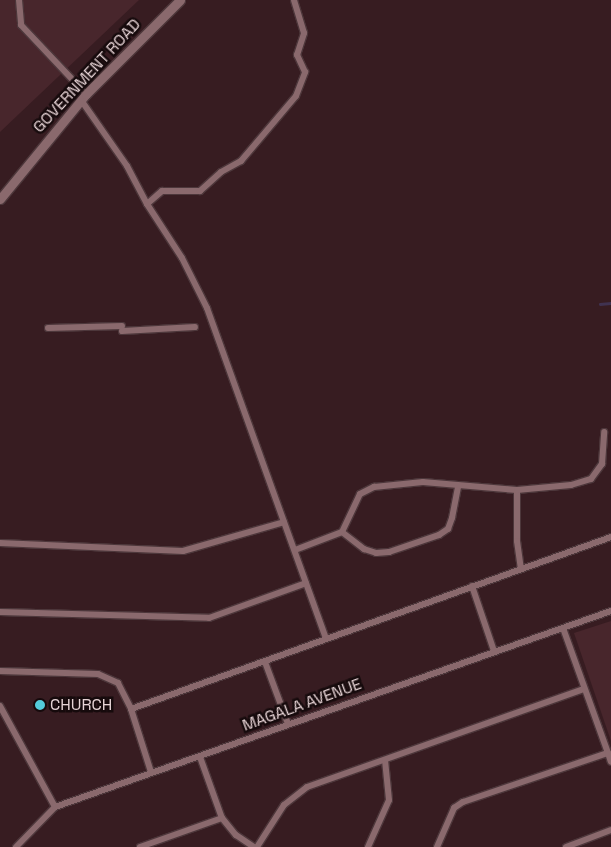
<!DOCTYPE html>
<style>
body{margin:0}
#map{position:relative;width:611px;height:847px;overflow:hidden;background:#371c21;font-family:"Space Grotesk",sans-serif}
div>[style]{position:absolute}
.built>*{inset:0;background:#48262c}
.stream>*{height:2.5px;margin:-1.25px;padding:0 1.25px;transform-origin:1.25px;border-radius:1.25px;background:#403250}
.roads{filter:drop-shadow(1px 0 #4d373b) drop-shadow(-1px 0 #4d373b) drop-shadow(0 1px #4d373b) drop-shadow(0 -1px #4d373b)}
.street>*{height:6px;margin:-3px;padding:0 3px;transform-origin:3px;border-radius:3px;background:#8a696d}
.secondary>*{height:9px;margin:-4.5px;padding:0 4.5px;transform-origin:4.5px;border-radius:4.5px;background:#8a696d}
.dots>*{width:14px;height:14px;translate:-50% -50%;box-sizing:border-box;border:2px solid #160a0c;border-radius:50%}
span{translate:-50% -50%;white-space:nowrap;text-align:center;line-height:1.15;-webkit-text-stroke:5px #160a0c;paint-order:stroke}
.street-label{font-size:16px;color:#e7d4d6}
.poi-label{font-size:16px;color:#e7d4d6}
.left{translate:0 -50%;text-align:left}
</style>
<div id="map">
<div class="built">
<i style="clip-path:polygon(0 0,139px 0,0 132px)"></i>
<i style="clip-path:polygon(611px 621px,611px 741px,574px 633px)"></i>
</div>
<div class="stream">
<i style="left:600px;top:304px;width:11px;rotate:-5deg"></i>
</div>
<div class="roads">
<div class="street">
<i style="left:19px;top:0;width:25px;rotate:85deg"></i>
<i style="left:21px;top:25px;width:95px;rotate:46.7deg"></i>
<i style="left:81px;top:100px;width:80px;rotate:55.1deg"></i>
<i style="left:127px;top:166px;width:43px;rotate:62.2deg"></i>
<i style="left:147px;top:204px;width:64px;rotate:57.1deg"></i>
<i style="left:182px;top:258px;width:56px;rotate:63.4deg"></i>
<i style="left:207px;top:308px;width:351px;rotate:70.2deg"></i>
<i style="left:147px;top:204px;width:20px;rotate:-41deg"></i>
<i style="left:162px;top:191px;width:38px"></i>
<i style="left:200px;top:191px;width:28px;rotate:-42deg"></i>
<i style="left:221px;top:172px;width:23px;rotate:-29deg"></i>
<i style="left:241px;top:161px;width:85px;rotate:-49.8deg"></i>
<i style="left:296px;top:96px;width:26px;rotate:-69deg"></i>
<i style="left:305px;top:72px;width:19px;rotate:-115deg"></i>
<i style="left:297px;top:55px;width:23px;rotate:-72deg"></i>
<i style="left:304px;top:33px;width:34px;rotate:-107deg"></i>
<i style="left:48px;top:328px;width:74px;rotate:-1.5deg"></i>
<i style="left:122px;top:331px;width:73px;rotate:-3.1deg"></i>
<i style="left:517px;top:490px;width:51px;rotate:90deg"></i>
<i style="left:517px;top:541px;width:27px;rotate:82deg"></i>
<i style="left:342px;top:532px;width:28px;rotate:38deg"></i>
<i style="left:364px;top:549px;width:13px;rotate:18deg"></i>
<i style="left:376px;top:553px;width:13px;rotate:-4deg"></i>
<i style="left:389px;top:552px;width:53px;rotate:-18.8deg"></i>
<i style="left:439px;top:535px;width:11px;rotate:-34deg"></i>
<i style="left:448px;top:529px;width:12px;rotate:-70deg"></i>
<i style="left:452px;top:518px;width:33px;rotate:-79deg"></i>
<i style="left:0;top:543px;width:183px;rotate:2.5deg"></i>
<i style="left:183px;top:551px;width:105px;rotate:-16deg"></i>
<i style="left:295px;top:550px;width:50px;rotate:-21deg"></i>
<i style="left:342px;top:532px;width:42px;rotate:-64.7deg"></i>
<i style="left:360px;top:494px;width:16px;rotate:-27deg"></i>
<i style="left:374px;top:487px;width:49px;rotate:-5.8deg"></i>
<i style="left:423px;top:482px;width:94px;rotate:4.9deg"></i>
<i style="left:517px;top:490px;width:54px;rotate:-5.3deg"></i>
<i style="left:571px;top:485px;width:21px;rotate:-17deg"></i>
<i style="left:591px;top:479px;width:19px;rotate:-54deg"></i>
<i style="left:602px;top:464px;width:32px;rotate:-86deg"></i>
<i style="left:472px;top:586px;width:69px;rotate:71.3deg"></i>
<i style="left:0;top:612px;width:209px;rotate:1.6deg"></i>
<i style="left:209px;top:618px;width:103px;rotate:-19.8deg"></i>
<i style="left:563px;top:628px;width:133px;rotate:70.2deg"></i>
<i style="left:265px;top:662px;width:66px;rotate:69.6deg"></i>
<i style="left:0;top:671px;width:98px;rotate:1.8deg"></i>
<i style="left:98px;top:674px;width:22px;rotate:24deg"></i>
<i style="left:118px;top:683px;width:29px;rotate:63deg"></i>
<i style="left:131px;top:709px;width:66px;rotate:72.4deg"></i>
<i style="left:0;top:706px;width:115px;rotate:61.4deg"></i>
<i style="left:131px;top:709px;width:510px;rotate:-19.71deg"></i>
<i style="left:200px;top:757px;width:65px;rotate:70.2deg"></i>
<i style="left:222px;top:818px;width:22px;rotate:51deg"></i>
<i style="left:236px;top:835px;width:22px;rotate:34deg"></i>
<i style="left:16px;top:847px;width:56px;rotate:-45.7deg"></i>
<i style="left:55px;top:807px;width:590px;rotate:-19.42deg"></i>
<i style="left:140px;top:847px;width:87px;rotate:-19.5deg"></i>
<i style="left:257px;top:847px;width:50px;rotate:-57.3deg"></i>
<i style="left:284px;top:805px;width:29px;rotate:-38deg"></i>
<i style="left:307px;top:787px;width:294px;rotate:-19.5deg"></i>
<i style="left:368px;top:847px;width:51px;rotate:-65.9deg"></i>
<i style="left:389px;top:800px;width:40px;rotate:-95.7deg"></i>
<i style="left:437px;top:847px;width:43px;rotate:-66.4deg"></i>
<i style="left:454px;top:808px;width:11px;rotate:-34deg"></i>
<i style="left:463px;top:802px;width:153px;rotate:-18.7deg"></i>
<i style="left:608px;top:753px;width:9px;rotate:72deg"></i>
<i style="left:566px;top:847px;width:48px;rotate:-20.7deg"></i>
</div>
<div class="secondary">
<i style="left:0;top:199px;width:136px;rotate:-50.7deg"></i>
<i style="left:86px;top:94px;width:133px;rotate:-45deg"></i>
</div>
</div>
<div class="dots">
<i style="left:40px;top:705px;background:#53cbda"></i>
</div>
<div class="street-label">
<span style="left:87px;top:76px;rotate:-47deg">GOVERNMENT ROAD</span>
<span style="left:302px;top:705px;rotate:-20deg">MAGALA AVENUE</span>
</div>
<div class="poi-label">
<span class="left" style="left:50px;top:705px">CHURCH</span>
</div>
</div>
